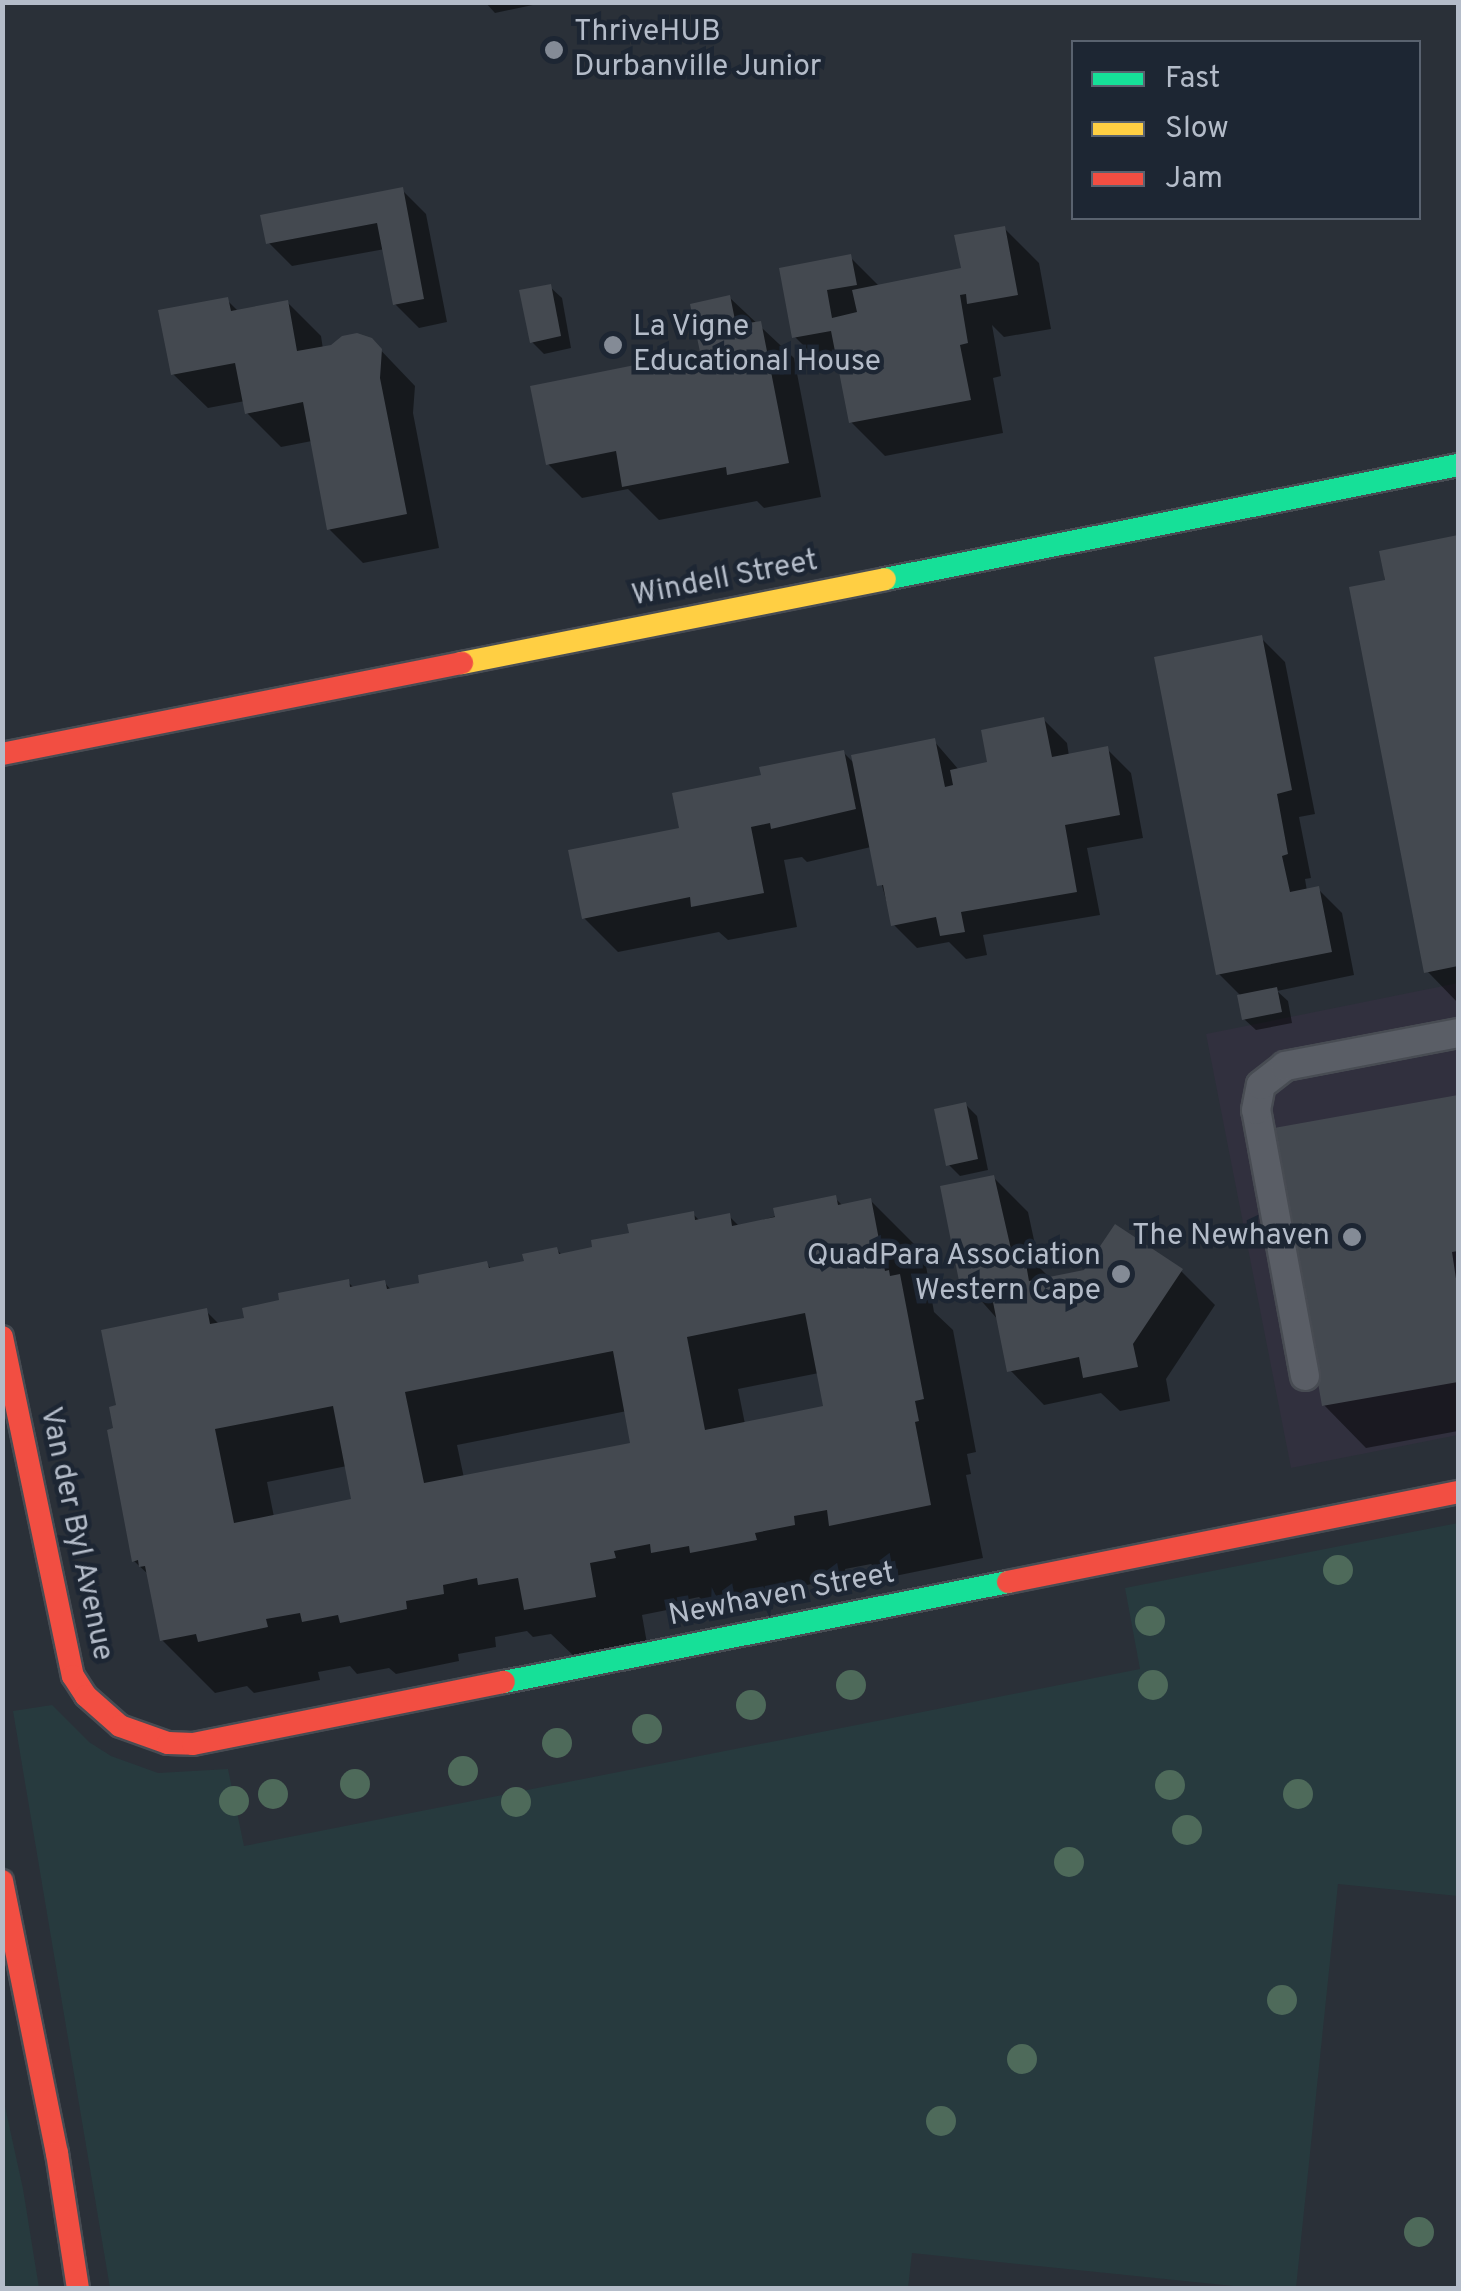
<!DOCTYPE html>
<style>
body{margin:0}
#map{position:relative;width:1461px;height:2291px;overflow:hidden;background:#2a3038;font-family:Overpass,sans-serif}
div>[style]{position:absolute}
.medical>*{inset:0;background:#31303e}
.green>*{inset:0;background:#273a3e}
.shadow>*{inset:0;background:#0007}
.building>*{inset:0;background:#444950}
.roads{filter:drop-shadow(2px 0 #484c53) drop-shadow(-2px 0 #484c53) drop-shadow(0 2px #484c53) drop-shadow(0 -2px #484c53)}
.lane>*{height:28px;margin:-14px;padding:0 14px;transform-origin:14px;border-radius:14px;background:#5a5e66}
.fast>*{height:22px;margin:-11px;padding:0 11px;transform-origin:11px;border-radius:11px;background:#16e098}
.slow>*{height:22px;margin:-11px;padding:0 11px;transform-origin:11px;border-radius:11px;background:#ffcf43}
.jam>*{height:22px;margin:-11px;padding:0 11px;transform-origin:11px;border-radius:11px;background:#f24e42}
.trees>*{width:30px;height:30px;margin:-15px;border-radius:50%;background:#4e6a5a}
.dots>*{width:28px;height:28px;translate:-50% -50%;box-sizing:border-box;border:5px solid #1d2633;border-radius:50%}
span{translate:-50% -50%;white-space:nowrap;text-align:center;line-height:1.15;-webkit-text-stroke:9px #1d2633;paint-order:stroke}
.poi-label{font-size:30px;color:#b4bcc9}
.left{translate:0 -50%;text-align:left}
.right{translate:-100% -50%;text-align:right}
.street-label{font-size:30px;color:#b4bcc9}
.frame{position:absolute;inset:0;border:5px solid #b4bcc9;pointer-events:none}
.legend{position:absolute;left:1071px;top:40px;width:350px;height:180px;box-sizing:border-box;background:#1d2633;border:2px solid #59626f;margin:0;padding:12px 18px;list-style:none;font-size:30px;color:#b4bcc9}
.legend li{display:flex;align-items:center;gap:20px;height:50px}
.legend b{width:50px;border:2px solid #59626f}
</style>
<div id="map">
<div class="medical">
<i style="clip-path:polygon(1458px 983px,1458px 1435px,1291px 1468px,1206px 1034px)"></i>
</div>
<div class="green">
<i style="clip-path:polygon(1458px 1523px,1458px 1896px,1338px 1884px,1296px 2288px,1253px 2288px,912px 2253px,908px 2288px,110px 2288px,13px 1711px,52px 1705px,89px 1742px,111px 1756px,158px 1773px,228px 1769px,244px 1846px,1140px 1669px,1125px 1588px)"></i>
<i style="clip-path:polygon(2px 2093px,23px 2189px,39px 2288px,3px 2288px)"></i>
</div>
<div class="shadow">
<i style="clip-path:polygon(485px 2px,547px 2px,495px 13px)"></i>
<i style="clip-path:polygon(402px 190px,426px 214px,447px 322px,419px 328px,395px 304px,385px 249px,292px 266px,269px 243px)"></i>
<i style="clip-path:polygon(1004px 228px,1039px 263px,1051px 329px,1004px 337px,992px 325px,1001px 376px,993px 378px,1003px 433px,885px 456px,851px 422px,841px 369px,829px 371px,795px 337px,782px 270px,850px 257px,880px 287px,964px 270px)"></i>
<i style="clip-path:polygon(550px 287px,562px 298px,571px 348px,544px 354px,532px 342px)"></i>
<i style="clip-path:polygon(730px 298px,794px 358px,821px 497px,764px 508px,757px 501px,659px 520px,628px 489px,582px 498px,548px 464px,702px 354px)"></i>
<i style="clip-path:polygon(227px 300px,239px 312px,287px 302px,321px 336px,323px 349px,371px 340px,415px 386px,413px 413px,439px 548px,363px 563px,329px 529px,312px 441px,281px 447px,247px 413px,245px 401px,208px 408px,173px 374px)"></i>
<i style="clip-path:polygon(1458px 538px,1458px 1003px,1427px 971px,1382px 553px)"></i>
<i style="clip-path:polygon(1261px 638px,1285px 662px,1315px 814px,1299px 817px,1311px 878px,1305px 879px,1307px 891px,1318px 889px,1342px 913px,1354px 975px,1277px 991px,1288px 1001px,1292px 1023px,1256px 1030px,1244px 1019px,1240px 995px,1219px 974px)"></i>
<i style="clip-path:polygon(1043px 719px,1067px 743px,1069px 756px,1107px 749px,1131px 773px,1143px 838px,1087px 848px,1100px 915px,983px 935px,987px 955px,966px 959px,949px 942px,917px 948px,893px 924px,871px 847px,807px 862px,802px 857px,784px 860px,797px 927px,728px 940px,719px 932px,618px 952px,584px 918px,682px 830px,764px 777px,844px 753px,856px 765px,934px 741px,959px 770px,990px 764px)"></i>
<i style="clip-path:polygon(1458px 1098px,1458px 1431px,1366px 1448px,1324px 1405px,1276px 1130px)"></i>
<i style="clip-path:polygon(965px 1104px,977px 1116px,988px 1170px,960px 1176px,948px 1164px)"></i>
<i style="clip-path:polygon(994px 1178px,1028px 1212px,1040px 1268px,1051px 1279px,1181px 1271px,1215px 1305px,1166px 1379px,1170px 1401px,1120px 1411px,1101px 1393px,1044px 1405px,1010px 1370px,1000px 1322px,962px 1279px)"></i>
<i style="clip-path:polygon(evenodd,835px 1198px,844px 1207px,871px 1201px,924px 1254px,934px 1312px,953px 1330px,976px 1452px,967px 1454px,971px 1474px,966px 1475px,983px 1558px,885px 1578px,871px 1564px,845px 1569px,847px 1577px,807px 1585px,808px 1593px,746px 1605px,739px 1599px,707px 1605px,699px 1597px,666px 1604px,667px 1610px,642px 1615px,648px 1649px,580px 1662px,551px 1634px,533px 1637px,527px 1631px,495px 1637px,496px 1647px,458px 1654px,459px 1661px,396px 1674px,389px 1668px,357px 1674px,350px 1666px,318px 1672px,320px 1680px,254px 1693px,247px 1686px,215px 1693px,162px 1640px,150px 1576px,134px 1561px,116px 1430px,119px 1407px,206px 1311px,220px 1325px,247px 1320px,348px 1282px,354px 1288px,384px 1282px,392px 1291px,487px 1264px,492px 1270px,526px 1263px,557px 1250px,563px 1256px,595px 1249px,693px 1214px,701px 1222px,729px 1216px,740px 1227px,835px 1198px,819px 1373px,826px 1408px,745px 1424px,738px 1389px,819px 1373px,835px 1198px,627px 1411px,633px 1445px,464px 1478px,457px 1445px,627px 1411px,835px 1198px,347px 1466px,354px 1501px,274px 1517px,267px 1482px,347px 1466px)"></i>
</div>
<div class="building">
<i style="clip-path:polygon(403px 187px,424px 299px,393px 305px,377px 223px,266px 244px,260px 215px)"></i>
<i style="clip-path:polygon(1005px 226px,1018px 295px,967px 304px,966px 294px,960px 295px,968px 343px,960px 345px,971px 400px,849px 423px,831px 331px,792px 338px,779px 268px,851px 254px,857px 285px,827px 290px,832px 318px,857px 312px,852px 290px,961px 268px,954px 235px)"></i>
<i style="clip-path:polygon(551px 284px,561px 336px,530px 343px,519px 290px)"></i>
<i style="clip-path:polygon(730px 295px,736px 325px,761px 321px,789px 463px,727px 475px,726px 467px,622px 487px,616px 451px,546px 465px,530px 386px,700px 352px,690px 304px)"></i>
<i style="clip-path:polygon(228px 297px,231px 311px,288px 300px,297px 351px,331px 345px,342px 336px,357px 333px,372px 338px,382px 349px,380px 378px,407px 514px,327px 530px,303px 402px,245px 414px,235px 363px,171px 375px,158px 310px)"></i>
<i style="clip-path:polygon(1458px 535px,1458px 966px,1424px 973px,1349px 587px,1385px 580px,1379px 551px)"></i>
<i style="clip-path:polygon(1262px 635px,1292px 790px,1277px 794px,1288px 854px,1282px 856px,1290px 892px,1319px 886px,1332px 952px,1216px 975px,1154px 657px)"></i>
<i style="clip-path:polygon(1044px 717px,1052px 757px,1108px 746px,1120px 815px,1065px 825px,1077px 892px,961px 912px,965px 932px,940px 936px,936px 917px,891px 926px,883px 885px,877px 886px,851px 755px,935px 738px,945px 787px,953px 785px,950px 770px,987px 762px,981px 730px)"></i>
<i style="clip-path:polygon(844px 750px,856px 809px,771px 829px,770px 823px,751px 827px,764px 893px,691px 907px,690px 897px,582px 919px,568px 850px,679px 828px,672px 793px,761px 775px,759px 767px)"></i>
<i style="clip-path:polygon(1277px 987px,1282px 1012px,1242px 1020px,1237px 995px)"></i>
<i style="clip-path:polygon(1458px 1095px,1458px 1251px,1452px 1252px,1458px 1292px,1458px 1382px,1322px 1406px,1274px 1128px)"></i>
<i style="clip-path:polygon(966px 1102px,978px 1159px,946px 1166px,934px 1109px)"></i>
<i style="clip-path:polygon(994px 1175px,1011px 1249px,1023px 1247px,1029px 1281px,1084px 1270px,1115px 1224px,1183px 1269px,1133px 1344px,1138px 1367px,1083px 1378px,1079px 1357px,1007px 1372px,992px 1297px,975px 1300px,970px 1279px,959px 1281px,940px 1186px)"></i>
<i style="clip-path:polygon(evenodd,836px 1195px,838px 1205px,871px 1198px,885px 1271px,889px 1270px,890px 1276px,900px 1274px,924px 1399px,915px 1401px,919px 1421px,915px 1422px,931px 1505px,829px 1526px,827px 1510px,794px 1516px,795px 1525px,755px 1533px,757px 1540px,690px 1553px,689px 1546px,651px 1553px,650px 1544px,614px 1551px,616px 1558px,590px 1563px,596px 1597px,524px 1610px,518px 1578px,478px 1585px,477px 1578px,443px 1585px,444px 1594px,406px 1601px,407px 1609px,340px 1623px,338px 1615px,302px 1622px,300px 1613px,266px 1619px,268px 1627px,198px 1642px,196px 1634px,160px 1641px,145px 1566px,139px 1567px,138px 1560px,132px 1562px,107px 1430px,113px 1428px,109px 1407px,116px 1405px,101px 1330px,207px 1308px,210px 1324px,244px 1318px,242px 1308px,279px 1300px,278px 1293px,349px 1279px,350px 1287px,385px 1280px,387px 1289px,419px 1283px,418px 1275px,487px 1261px,489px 1268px,524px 1261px,522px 1254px,557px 1247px,559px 1254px,592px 1247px,591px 1240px,629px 1233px,627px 1224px,694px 1211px,695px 1220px,730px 1213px,732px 1226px,775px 1217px,773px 1208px,836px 1195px,805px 1313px,823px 1406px,705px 1430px,687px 1337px,805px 1313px,836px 1195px,613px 1351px,630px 1443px,424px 1483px,405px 1392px,613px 1351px,836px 1195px,333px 1406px,351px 1499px,234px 1523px,215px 1429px,333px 1406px)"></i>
</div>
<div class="roads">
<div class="lane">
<i style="left:1305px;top:1376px;width:270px;rotate:-100.4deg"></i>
<i style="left:1256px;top:1110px;width:25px;rotate:-79deg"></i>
<i style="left:1261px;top:1085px;width:31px;rotate:-38deg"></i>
<i style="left:1285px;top:1066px;width:176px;rotate:-10.8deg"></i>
</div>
<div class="fast">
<i style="left:885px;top:579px;width:584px;rotate:-11.25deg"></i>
<i style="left:504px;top:1682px;width:514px;rotate:-11.22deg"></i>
</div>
<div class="slow">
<i style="left:462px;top:663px;width:431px;rotate:-11.2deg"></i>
</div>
<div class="jam">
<i style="left:2px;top:754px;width:469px;rotate:-11.2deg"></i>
<i style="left:2px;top:1337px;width:346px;rotate:78.2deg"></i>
<i style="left:73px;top:1676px;width:24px;rotate:57deg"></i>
<i style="left:86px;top:1696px;width:45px;rotate:41.4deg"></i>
<i style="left:120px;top:1726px;width:51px;rotate:19.5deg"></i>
<i style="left:168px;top:1743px;width:25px;rotate:2deg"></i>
<i style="left:193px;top:1744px;width:317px;rotate:-11.3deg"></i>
<i style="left:1008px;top:1582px;width:459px;rotate:-11.3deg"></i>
<i style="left:2px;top:1881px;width:278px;rotate:78.6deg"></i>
<i style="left:57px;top:2153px;width:137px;rotate:81.2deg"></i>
</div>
</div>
<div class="trees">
<i style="left:1338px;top:1570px"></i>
<i style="left:1150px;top:1621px"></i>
<i style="left:851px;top:1685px"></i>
<i style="left:1153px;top:1685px"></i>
<i style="left:751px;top:1705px"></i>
<i style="left:647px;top:1729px"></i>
<i style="left:557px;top:1743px"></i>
<i style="left:463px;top:1771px"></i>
<i style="left:355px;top:1784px"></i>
<i style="left:1170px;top:1785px"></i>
<i style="left:273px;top:1794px"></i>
<i style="left:1298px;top:1794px"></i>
<i style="left:234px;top:1801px"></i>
<i style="left:516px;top:1802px"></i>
<i style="left:1187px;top:1830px"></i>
<i style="left:1069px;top:1862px"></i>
<i style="left:1282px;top:2000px"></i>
<i style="left:1022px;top:2059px"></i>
<i style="left:941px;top:2121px"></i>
<i style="left:1419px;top:2232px"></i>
</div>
<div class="dots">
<i style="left:554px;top:50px;background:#848b96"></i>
<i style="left:613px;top:345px;background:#848b96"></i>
<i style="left:1352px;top:1237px;background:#848b96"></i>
<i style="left:1121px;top:1274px;background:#848b96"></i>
</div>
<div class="poi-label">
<span class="left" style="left:574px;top:50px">ThriveHUB<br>Durbanville Junior</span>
<span class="left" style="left:633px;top:345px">La Vigne<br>Educational House</span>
<span class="right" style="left:1330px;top:1237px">The Newhaven</span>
<span class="right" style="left:1101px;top:1274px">QuadPara Association<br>Western Cape</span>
</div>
<div class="street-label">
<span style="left:725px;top:580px;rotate:-11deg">Windell Street</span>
<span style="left:75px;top:1534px;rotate:78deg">Van der Byl Avenue</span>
<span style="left:782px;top:1596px;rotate:-11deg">Newhaven Street</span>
</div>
<div class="frame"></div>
<ul class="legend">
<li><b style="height:12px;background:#16e098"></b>Fast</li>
<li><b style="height:12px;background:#ffcf43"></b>Slow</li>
<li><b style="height:12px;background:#f24e42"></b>Jam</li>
</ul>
</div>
